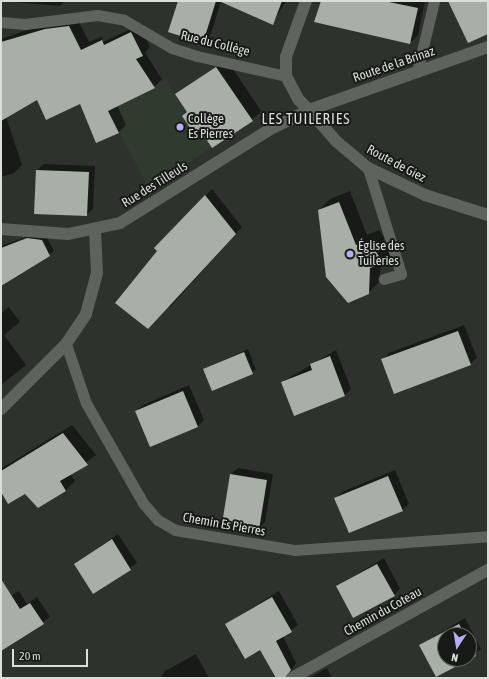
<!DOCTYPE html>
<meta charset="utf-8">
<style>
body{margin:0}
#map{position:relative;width:489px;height:679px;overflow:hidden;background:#2d322c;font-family:"Asap Condensed",sans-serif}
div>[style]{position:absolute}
.built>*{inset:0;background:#303a2f}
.shadow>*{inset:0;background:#0007}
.building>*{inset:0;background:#a8afa7}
.lane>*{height:11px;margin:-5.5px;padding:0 5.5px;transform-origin:5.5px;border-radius:5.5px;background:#5e645d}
.street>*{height:12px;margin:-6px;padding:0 6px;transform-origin:6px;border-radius:6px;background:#5e645d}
.secondary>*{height:12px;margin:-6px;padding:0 6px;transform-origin:6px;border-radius:6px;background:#5e645d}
.dots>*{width:11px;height:11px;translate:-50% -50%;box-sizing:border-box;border:2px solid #171916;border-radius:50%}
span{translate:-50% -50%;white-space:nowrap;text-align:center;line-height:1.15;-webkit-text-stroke:4px #171916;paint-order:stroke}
.street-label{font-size:13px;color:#dbdfda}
.poi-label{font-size:13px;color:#dbdfda}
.left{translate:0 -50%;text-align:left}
.quarter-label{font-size:15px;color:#dbdfda;letter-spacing:1px}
.frame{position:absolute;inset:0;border:2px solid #dbdfda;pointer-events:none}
.north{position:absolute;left:437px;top:627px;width:40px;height:40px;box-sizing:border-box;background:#171916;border:1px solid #656864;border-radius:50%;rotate:192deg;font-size:11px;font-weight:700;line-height:16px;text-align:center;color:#dbdfda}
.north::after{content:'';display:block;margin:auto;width:14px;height:18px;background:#b9abf7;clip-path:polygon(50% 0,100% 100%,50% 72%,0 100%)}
.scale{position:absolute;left:12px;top:649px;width:76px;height:18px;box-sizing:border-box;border:2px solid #dbdfda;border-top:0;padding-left:5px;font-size:12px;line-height:14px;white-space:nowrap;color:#dbdfda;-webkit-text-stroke:3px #171916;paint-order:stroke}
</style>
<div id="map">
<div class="built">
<i style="clip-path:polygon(217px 66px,253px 121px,149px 188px,107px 110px,166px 80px,175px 94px)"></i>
</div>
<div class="shadow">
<i style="clip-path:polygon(1px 1px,65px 1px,60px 6px)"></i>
<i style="clip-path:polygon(179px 1px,221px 1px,211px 34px,203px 42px)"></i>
<i style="clip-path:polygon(222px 1px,286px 1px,272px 24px)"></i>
<i style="clip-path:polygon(322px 1px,425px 1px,418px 35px,410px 43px)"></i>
<i style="clip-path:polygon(77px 18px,89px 42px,103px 36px,101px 43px,139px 25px,150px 47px,145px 53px,162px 79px,154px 87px,117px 105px,126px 125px,119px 132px,81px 103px,37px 99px,6px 117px,22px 165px,14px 173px,1px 177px,1px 39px,54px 21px)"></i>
<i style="clip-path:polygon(227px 60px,261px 111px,252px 120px,201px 130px,177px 94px)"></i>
<i style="clip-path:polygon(44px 164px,95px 166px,93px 209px,86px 215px,37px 170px)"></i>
<i style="clip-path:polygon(212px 189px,242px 227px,170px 307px,156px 248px)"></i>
<i style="clip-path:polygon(350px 191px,367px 235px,379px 230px,394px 251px,381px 263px,379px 282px,368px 293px,319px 210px,330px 199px)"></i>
<i style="clip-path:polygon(32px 235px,46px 236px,54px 251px,1px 286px,1px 246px)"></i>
<i style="clip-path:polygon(9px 307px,20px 322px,4px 335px,26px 365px,1px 385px,1px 313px)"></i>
<i style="clip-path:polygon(464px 325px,477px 358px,470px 364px,383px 360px,389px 353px)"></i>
<i style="clip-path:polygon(248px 349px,256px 370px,212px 389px,204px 369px)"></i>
<i style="clip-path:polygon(336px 350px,351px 389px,345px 395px,295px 415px,282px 382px)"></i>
<i style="clip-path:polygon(189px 385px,204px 420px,198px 426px,136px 411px,143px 405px)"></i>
<i style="clip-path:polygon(72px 425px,96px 455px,70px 474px,75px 481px,66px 490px,38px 507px,25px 492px,1px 490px,2px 468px)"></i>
<i style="clip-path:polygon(238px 468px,273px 474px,265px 522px,259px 528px,231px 474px)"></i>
<i style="clip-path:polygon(395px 470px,409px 504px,402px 510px,336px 498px,342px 492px)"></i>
<i style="clip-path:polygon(118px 534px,137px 563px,94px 593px,75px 564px)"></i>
<i style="clip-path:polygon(384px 558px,400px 589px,394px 595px,337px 586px)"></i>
<i style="clip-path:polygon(19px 591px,27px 604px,37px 597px,50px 617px,1px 649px,1px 602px)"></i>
<i style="clip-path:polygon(279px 591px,298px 625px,283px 636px,296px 663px,286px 678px,277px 678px,260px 649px,226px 624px)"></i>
<i style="clip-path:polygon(465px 618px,481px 649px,469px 658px,469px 635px,445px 635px,445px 659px,468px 659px,437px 676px,420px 645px)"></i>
<i style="clip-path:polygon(196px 654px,209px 678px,160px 678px,165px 671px)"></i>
<i style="clip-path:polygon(327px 668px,332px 678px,309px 678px)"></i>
</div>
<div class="building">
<i style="clip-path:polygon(178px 1px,216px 1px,203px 43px,168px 32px)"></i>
<i style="clip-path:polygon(219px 1px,282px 1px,273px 25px)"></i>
<i style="clip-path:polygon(321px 1px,384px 1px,418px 8px,410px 44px,314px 22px)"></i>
<i style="clip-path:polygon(448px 1px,488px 1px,488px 34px,468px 43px)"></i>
<i style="clip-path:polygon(69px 26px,81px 50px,102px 40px,104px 45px,131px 32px,143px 56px,136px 59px,155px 88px,108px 111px,119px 133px,96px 143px,80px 104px,46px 120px,37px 100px,1px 121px,1px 42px,45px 29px)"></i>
<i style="clip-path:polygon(216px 67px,253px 121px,212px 148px,201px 131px,195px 135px,182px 116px,187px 112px,175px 94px)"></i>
<i style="clip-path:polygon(36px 170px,89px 172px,87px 216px,34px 214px)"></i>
<i style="clip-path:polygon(205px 195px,236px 234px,148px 329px,115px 303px,157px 251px,154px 248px)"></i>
<i style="clip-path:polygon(339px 202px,356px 245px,368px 241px,384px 263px,370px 268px,369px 294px,348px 303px,326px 277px,318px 210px)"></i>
<i style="clip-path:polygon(27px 238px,42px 240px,50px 256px,1px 286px,1px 248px)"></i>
<i style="clip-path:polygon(458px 331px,471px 365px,394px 394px,381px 359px)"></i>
<i style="clip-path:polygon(244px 352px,253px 374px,212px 391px,203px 369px)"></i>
<i style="clip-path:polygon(330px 356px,345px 396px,294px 416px,281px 382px,312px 370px,310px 364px)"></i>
<i style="clip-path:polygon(183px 391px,198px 427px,150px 447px,135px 411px)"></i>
<i style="clip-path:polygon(63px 433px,88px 465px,60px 481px,66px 491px,38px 508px,25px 494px,8px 504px,1px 492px,1px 471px)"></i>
<i style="clip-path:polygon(230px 474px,267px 480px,259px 530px,222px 524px)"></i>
<i style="clip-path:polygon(388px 476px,403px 511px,349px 533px,334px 498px)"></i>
<i style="clip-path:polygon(112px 539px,131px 570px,93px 594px,74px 564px)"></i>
<i style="clip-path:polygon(377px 564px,395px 596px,353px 618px,336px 586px)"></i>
<i style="clip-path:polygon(1px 579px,20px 609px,30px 603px,44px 624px,1px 651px)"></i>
<i style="clip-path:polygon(272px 597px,292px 632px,276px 641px,291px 670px,285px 678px,276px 678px,260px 650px,245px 659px,225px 624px)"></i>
<i style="clip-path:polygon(459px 624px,465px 635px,445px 635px,445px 659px,469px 659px,469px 643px,476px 656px,436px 677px,419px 645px)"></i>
</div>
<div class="lane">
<i style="left:1px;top:22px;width:24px;rotate:5deg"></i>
<i style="left:25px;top:24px;width:73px;rotate:-7.1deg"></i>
<i style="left:97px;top:15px;width:27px;rotate:10deg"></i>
<i style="left:124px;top:20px;width:56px;rotate:30.3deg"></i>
<i style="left:172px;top:48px;width:26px;rotate:18deg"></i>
<i style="left:197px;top:56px;width:91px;rotate:12.7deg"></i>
<i style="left:417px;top:72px;width:73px;rotate:-76.5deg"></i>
<i style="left:368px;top:168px;width:111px;rotate:72.7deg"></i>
<i style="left:401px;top:274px;width:18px;rotate:164deg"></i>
<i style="left:66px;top:344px;width:62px;rotate:71.3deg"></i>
<i style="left:86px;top:403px;width:115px;rotate:60.3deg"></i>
<i style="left:143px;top:503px;width:23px;rotate:49deg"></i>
<i style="left:158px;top:520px;width:20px;rotate:30deg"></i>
<i style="left:175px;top:530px;width:122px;rotate:9.5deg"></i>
<i style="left:295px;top:550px;width:194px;rotate:-4.1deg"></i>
</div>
<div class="street">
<i style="left:306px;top:1px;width:59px;rotate:109.7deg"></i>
<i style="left:286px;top:57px;width:19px;rotate:90deg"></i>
<i style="left:286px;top:76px;width:27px;rotate:62deg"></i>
<i style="left:299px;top:100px;width:14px;rotate:45deg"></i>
<i style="left:1px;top:409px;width:92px;rotate:-45deg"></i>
<i style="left:66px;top:344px;width:36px;rotate:-56deg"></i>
<i style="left:86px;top:314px;width:42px;rotate:-75deg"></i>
<i style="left:97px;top:273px;width:42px;rotate:-92.7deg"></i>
<i style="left:292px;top:678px;width:224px;rotate:-28.9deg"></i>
</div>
<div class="secondary">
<i style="left:309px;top:110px;width:41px;rotate:48.9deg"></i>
<i style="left:336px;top:141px;width:42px;rotate:40.2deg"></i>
<i style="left:368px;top:168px;width:63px;rotate:25.3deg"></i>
<i style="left:425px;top:195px;width:66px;rotate:17.6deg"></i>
<i style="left:1px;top:229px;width:67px;rotate:4.3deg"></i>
<i style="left:68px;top:234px;width:53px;rotate:-11.9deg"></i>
<i style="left:120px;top:223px;width:173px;rotate:-32deg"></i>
<i style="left:267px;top:131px;width:47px;rotate:-26.6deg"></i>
<i style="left:309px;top:110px;width:190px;rotate:-19.4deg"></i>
</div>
<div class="dots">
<i style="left:180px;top:127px;background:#b9abf7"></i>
<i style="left:350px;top:254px;background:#b9abf7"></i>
</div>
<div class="street-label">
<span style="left:215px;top:44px;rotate:14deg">Rue du Collège</span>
<span style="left:394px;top:65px;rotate:-19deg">Route de la Brinaz</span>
<span style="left:396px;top:164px;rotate:28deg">Route de Giez</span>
<span style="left:155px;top:185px;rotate:-32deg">Rue des Tilleuls</span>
<span style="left:224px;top:525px;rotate:10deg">Chemin Es Pierres</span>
<span style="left:383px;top:612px;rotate:-29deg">Chemin du Coteau</span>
</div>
<div class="poi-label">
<span class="left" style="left:188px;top:127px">Collège<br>Es Pierres</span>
<span class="left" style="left:358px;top:254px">Église des<br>Tuileries</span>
</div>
<div class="quarter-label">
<span style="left:306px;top:119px">LES TUILERIES</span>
</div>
<div class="frame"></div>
<div class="north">N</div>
<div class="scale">20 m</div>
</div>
